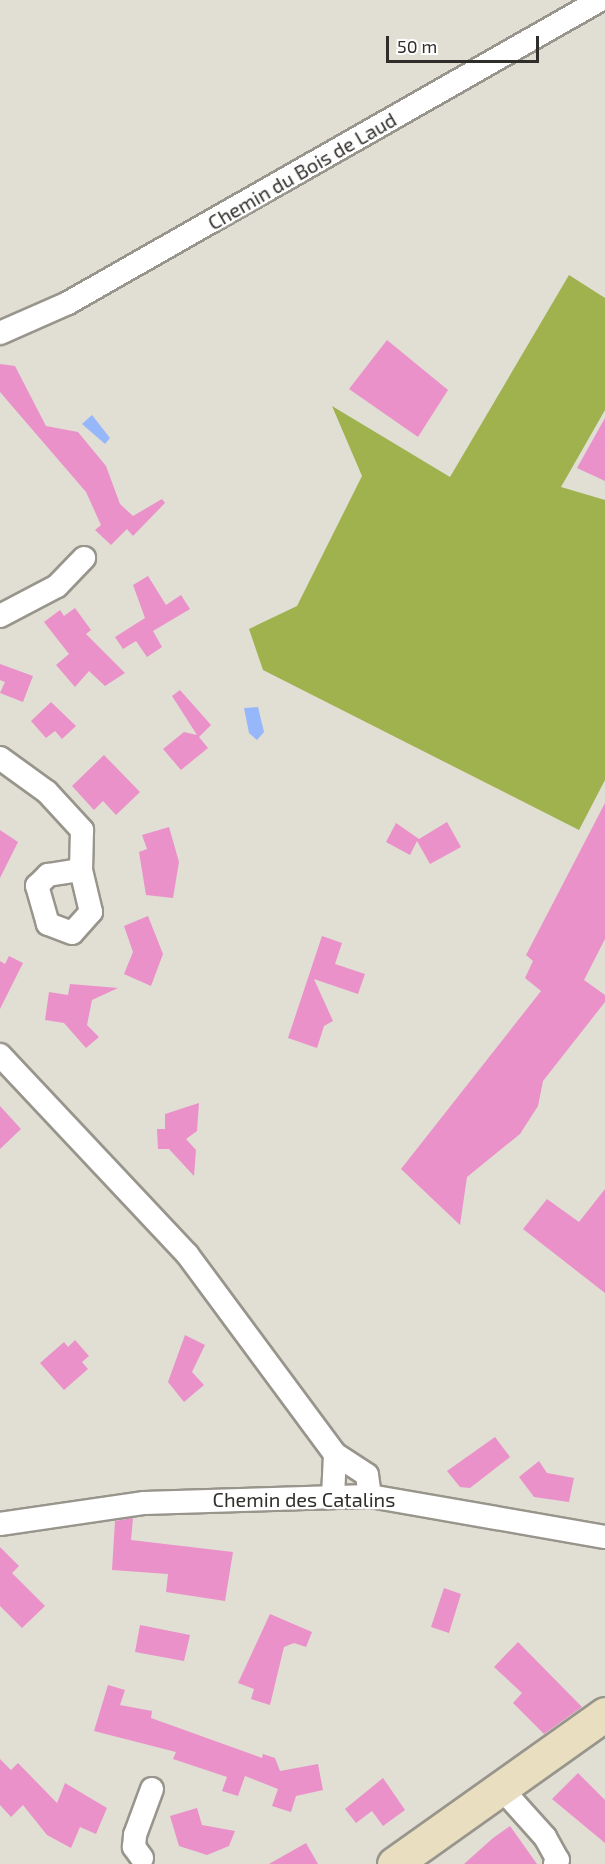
<!DOCTYPE html>
<style>
body{margin:0}
#map{position:relative;width:605px;height:1864px;overflow:hidden;background:#e1ded4;font-family:"Exo 2",sans-serif}
div>[style]{position:absolute}
.forest>*{inset:0;background:#9fb24e}
.water>*{inset:0;background:#96b7fa}
.building>*{inset:0;background:#ea91ca}
.roads{filter:drop-shadow(2px 0 #98958c) drop-shadow(-2px 0 #98958c) drop-shadow(0 2px #98958c) drop-shadow(0 -2px #98958c)}
.street>*{height:22px;margin:-11px;padding:0 11px;transform-origin:11px;border-radius:11px;background:#fff}
.secondary>*{height:33px;margin:-16.5px;padding:0 16.5px;transform-origin:16.5px;border-radius:16.5px;background:#e9dec0}
span{translate:-50% -50%;white-space:nowrap;text-align:center;line-height:1.15;-webkit-text-stroke:4.5px #fff;paint-order:stroke}
.street-label{font-size:20px;color:#2f2e2a}
.scale{position:absolute;left:386px;top:36px;width:153px;height:27px;box-sizing:border-box;border:3px solid #2f2e2a;border-top:0;padding-left:8px;font-size:18px;line-height:21px;white-space:nowrap;color:#2f2e2a;-webkit-text-stroke:4px #fff;paint-order:stroke}
</style>
<div id="map">
<div class="forest">
<i style="clip-path:polygon(569px 275px,605px 298px,605px 410px,561px 487px,605px 500px,605px 780px,579px 830px,263px 670px,249px 629px,297px 606px,362px 476px,332px 406px,450px 477px)"></i>
</div>
<div class="water">
<i style="clip-path:polygon(92px 415px,110px 438px,105px 444px,82px 424px)"></i>
<i style="clip-path:polygon(258px 707px,264px 732px,257px 740px,249px 733px,244px 708px)"></i>
</div>
<div class="building">
<i style="clip-path:polygon(387px 340px,448px 390px,418px 437px,349px 389px)"></i>
<i style="clip-path:polygon(0 364px,15px 366px,46px 426px,78px 432px,106px 466px,120px 504px,133px 516px,162px 499px,165px 503px,133px 536px,127px 529px,111px 545px,95px 530px,101px 525px,86px 492px,0 392px)"></i>
<i style="clip-path:polygon(605px 418px,605px 481px,577px 468px)"></i>
<i style="clip-path:polygon(148px 576px,166px 605px,181px 595px,190px 609px,153px 631px,162px 647px,147px 657px,136px 641px,123px 649px,115px 637px,145px 618px,133px 585px)"></i>
<i style="clip-path:polygon(75px 608px,91px 630px,86px 634px,125px 673px,105px 686px,89px 671px,75px 687px,56px 665px,69px 654px,44px 622px,60px 610px,64px 616px)"></i>
<i style="clip-path:polygon(0 664px,33px 676px,23px 702px,0 693px,5px 682px,0 680px)"></i>
<i style="clip-path:polygon(180px 690px,211px 725px,199px 737px,208px 748px,181px 770px,163px 749px,184px 732px,197px 735px,172px 696px)"></i>
<i style="clip-path:polygon(51px 702px,76px 726px,62px 739px,55px 731px,46px 738px,31px 721px)"></i>
<i style="clip-path:polygon(104px 755px,140px 792px,116px 815px,103px 801px,94px 810px,72px 786px)"></i>
<i style="clip-path:polygon(605px 803px,605px 939px,584px 980px,605px 995px,605px 1002px,543px 1081px,538px 1106px,520px 1134px,467px 1177px,460px 1225px,401px 1169px,541px 991px,525px 978px,533px 961px,526px 955px)"></i>
<i style="clip-path:polygon(447px 822px,461px 847px,430px 864px,417px 841px,410px 855px,386px 842px,396px 823px,419px 839px)"></i>
<i style="clip-path:polygon(169px 827px,179px 862px,173px 898px,146px 895px,139px 852px,147px 849px,142px 835px)"></i>
<i style="clip-path:polygon(0 830px,18px 842px,0 878px)"></i>
<i style="clip-path:polygon(148px 916px,163px 954px,151px 986px,124px 974px,133px 952px,124px 926px)"></i>
<i style="clip-path:polygon(322px 936px,342px 943px,335px 964px,365px 974px,358px 994px,314px 979px,333px 1021px,324px 1026px,317px 1048px,288px 1038px)"></i>
<i style="clip-path:polygon(9px 956px,23px 963px,0 1009px,0 961px,5px 964px)"></i>
<i style="clip-path:polygon(70px 984px,118px 988px,92px 1000px,87px 1025px,99px 1037px,86px 1048px,64px 1023px,45px 1020px,49px 992px,68px 995px)"></i>
<i style="clip-path:polygon(199px 1103px,197px 1131px,186px 1139px,196px 1150px,194px 1176px,169px 1149px,158px 1149px,157px 1129px,165px 1129px,165px 1114px)"></i>
<i style="clip-path:polygon(0 1106px,21px 1129px,0 1149px)"></i>
<i style="clip-path:polygon(605px 1189px,605px 1293px,523px 1229px,547px 1199px,579px 1222px)"></i>
<i style="clip-path:polygon(185px 1335px,205px 1345px,192px 1372px,204px 1385px,184px 1402px,168px 1382px)"></i>
<i style="clip-path:polygon(75px 1340px,89px 1356px,82px 1362px,88px 1369px,64px 1390px,40px 1363px,64px 1342px,68px 1347px)"></i>
<i style="clip-path:polygon(495px 1437px,510px 1457px,470px 1488px,460px 1487px,447px 1471px)"></i>
<i style="clip-path:polygon(539px 1461px,547px 1473px,574px 1478px,569px 1502px,534px 1497px,519px 1477px)"></i>
<i style="clip-path:polygon(133px 1518px,131px 1540px,233px 1552px,225px 1601px,166px 1592px,168px 1574px,112px 1570px,115px 1521px)"></i>
<i style="clip-path:polygon(0 1547px,19px 1566px,12px 1573px,45px 1606px,22px 1628px,0 1606px)"></i>
<i style="clip-path:polygon(444px 1588px,461px 1594px,449px 1633px,431px 1627px)"></i>
<i style="clip-path:polygon(270px 1614px,312px 1632px,306px 1647px,294px 1643px,284px 1647px,270px 1705px,251px 1699px,254px 1689px,238px 1683px)"></i>
<i style="clip-path:polygon(140px 1625px,190px 1635px,184px 1661px,135px 1652px)"></i>
<i style="clip-path:polygon(518px 1642px,582px 1707px,544px 1734px,513px 1703px,522px 1693px,494px 1667px)"></i>
<i style="clip-path:polygon(108px 1685px,125px 1690px,120px 1705px,152px 1711px,151px 1718px,262px 1758px,263px 1754px,275px 1758px,280px 1771px,318px 1764px,323px 1790px,296px 1796px,291px 1812px,272px 1806px,278px 1789px,245px 1776px,238px 1796px,222px 1791px,227px 1777px,173px 1759px,176px 1752px,94px 1731px)"></i>
<i style="clip-path:polygon(0 1759px,11px 1770px,18px 1763px,57px 1803px,65px 1783px,107px 1808px,96px 1834px,80px 1827px,71px 1848px,47px 1835px,23px 1805px,11px 1817px,0 1805px)"></i>
<i style="clip-path:polygon(578px 1773px,605px 1800px,605px 1843px,552px 1799px)"></i>
<i style="clip-path:polygon(383px 1778px,405px 1810px,383px 1826px,372px 1811px,356px 1823px,345px 1809px)"></i>
<i style="clip-path:polygon(197px 1808px,202px 1825px,235px 1831px,229px 1846px,207px 1855px,179px 1846px,170px 1816px)"></i>
<i style="clip-path:polygon(510px 1826px,537px 1864px,464px 1864px,493px 1838px)"></i>
<i style="clip-path:polygon(306px 1843px,318px 1864px,269px 1864px)"></i>
</div>
<div class="roads">
<div class="street">
<i style="left:0;top:333px;width:74px;rotate:-23.8deg"></i>
<i style="left:68px;top:303px;width:612px;rotate:-29.66deg"></i>
<i style="left:0;top:616px;width:64px;rotate:-27.8deg"></i>
<i style="left:57px;top:586px;width:39px;rotate:-46deg"></i>
<i style="left:0;top:758px;width:58px;rotate:35.9deg"></i>
<i style="left:47px;top:792px;width:52px;rotate:47.4deg"></i>
<i style="left:82px;top:830px;width:40px;rotate:91.4deg"></i>
<i style="left:81px;top:870px;width:43px;rotate:76.6deg"></i>
<i style="left:91px;top:912px;width:28px;rotate:132deg"></i>
<i style="left:72px;top:933px;width:26px;rotate:-159deg"></i>
<i style="left:48px;top:924px;width:40px;rotate:-106deg"></i>
<i style="left:37px;top:886px;width:16px;rotate:-45deg"></i>
<i style="left:48px;top:875px;width:33px;rotate:-9deg"></i>
<i style="left:0;top:1055px;width:273px;rotate:46.8deg"></i>
<i style="left:187px;top:1254px;width:249px;rotate:53.5deg"></i>
<i style="left:335px;top:1454px;width:38px;rotate:33deg"></i>
<i style="left:367px;top:1475px;width:21px;rotate:82deg"></i>
<i style="left:333px;top:1497px;width:43px;rotate:-87.3deg"></i>
<i style="left:0;top:1524px;width:146px;rotate:-8.3deg"></i>
<i style="left:144px;top:1503px;width:226px;rotate:-1.8deg"></i>
<i style="left:370px;top:1496px;width:239px;rotate:9.9deg"></i>
<i style="left:501px;top:1788px;width:66px;rotate:48.1deg"></i>
<i style="left:545px;top:1837px;width:26px;rotate:61deg"></i>
<i style="left:558px;top:1860px;width:5px;rotate:127deg"></i>
<i style="left:142px;top:1858px;width:14px;rotate:-126deg"></i>
<i style="left:134px;top:1847px;width:12px;rotate:-85deg"></i>
<i style="left:135px;top:1835px;width:49px;rotate:-69.7deg"></i>
</div>
<div class="secondary">
<i style="left:394px;top:1864px;width:259px;rotate:-35.4deg"></i>
</div>
</div>
<div class="street-label">
<span style="left:302px;top:171px;rotate:-30deg">Chemin du Bois de Laud</span>
<span style="left:304px;top:1499px">Chemin des Catalins</span>
</div>
<div class="scale">50 m</div>
</div>
